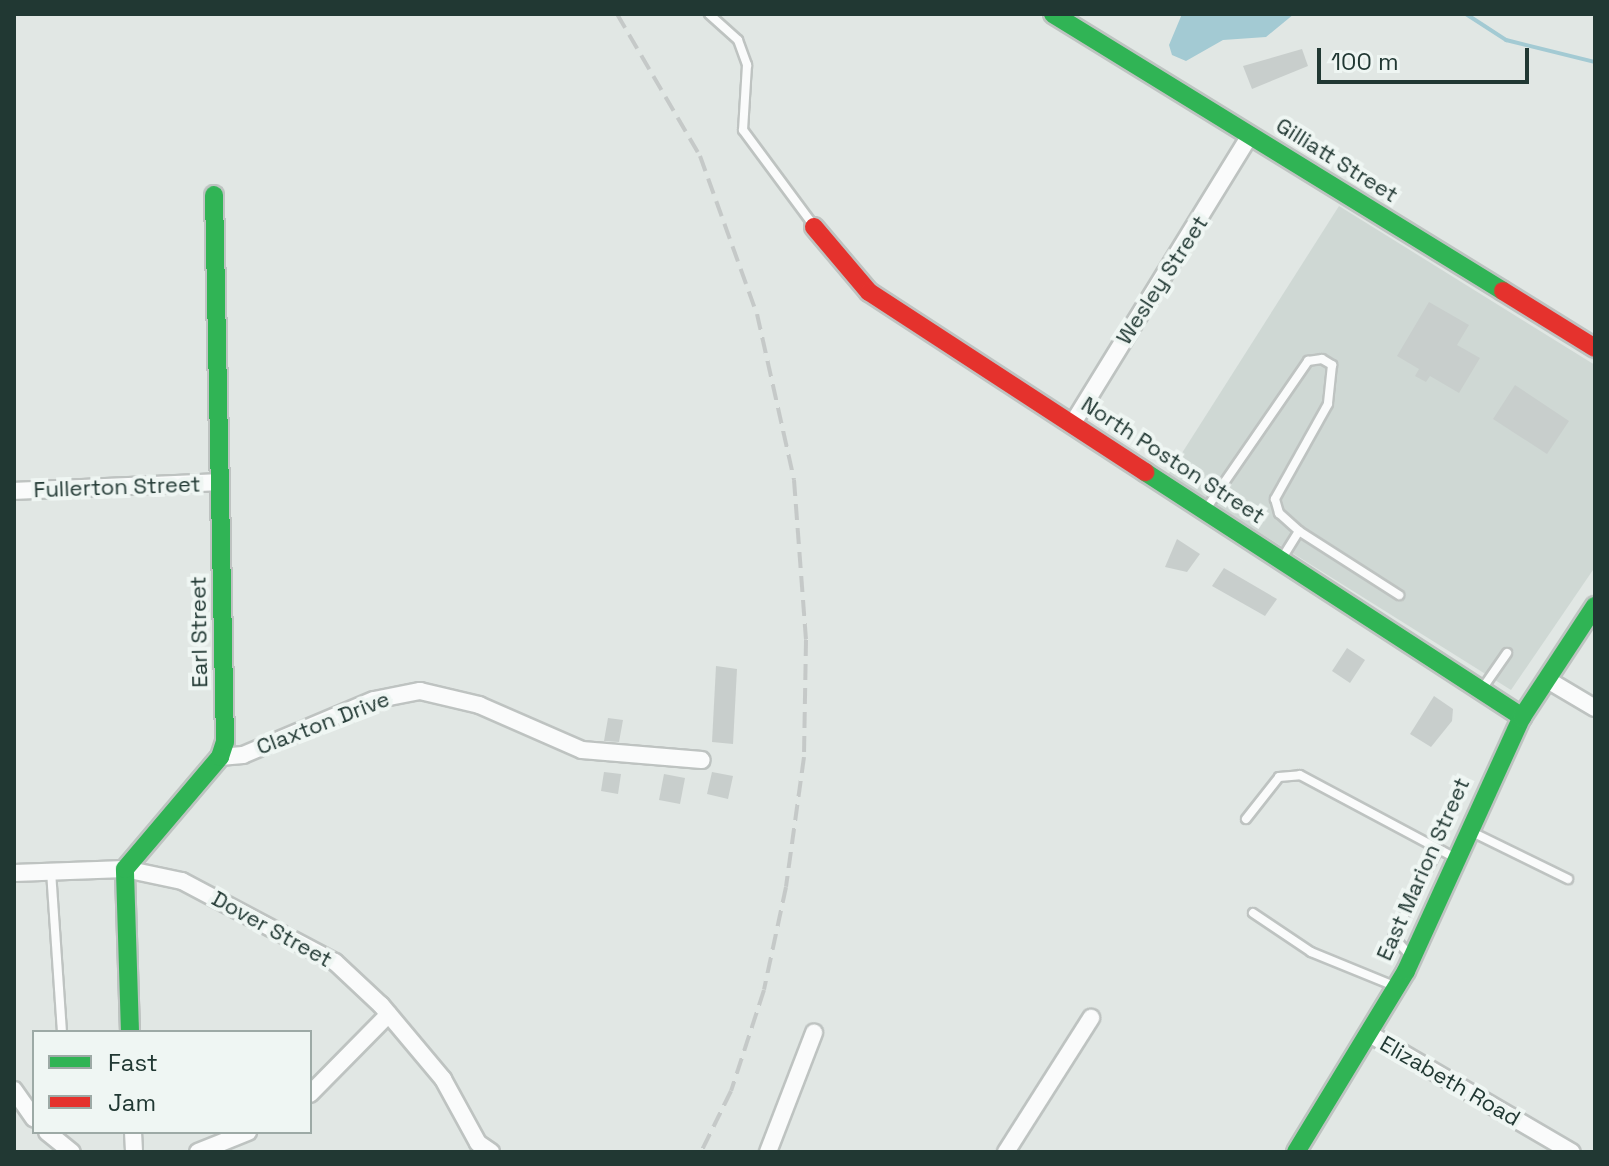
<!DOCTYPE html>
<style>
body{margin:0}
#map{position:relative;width:1609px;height:1166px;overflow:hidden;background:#e1e7e4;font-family:"Space Grotesk",sans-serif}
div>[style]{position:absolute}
.built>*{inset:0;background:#cfd8d4}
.water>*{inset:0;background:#a3cad3}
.stream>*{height:4px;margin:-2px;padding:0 2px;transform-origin:2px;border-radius:2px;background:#a3cad3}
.building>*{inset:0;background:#c8cecc}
.roads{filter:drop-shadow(2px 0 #bec3c1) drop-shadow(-2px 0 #bec3c1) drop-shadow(0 2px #bec3c1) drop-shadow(0 -2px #bec3c1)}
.lane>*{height:8px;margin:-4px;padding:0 4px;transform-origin:4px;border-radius:4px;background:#fafbfb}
.street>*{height:16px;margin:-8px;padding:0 8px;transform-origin:8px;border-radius:8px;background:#fafbfb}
.fast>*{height:18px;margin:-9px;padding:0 9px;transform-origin:9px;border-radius:9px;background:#30b455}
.jam>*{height:18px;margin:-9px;padding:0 9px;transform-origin:9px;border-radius:9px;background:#e5322d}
.rail>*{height:4px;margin-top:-2px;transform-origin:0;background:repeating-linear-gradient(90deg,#c5c9c8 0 16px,transparent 0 24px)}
span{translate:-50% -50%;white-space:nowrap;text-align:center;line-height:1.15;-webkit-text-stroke:8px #eff6f3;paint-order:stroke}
.street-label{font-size:22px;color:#213833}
.frame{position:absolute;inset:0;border:16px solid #213833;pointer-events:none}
.legend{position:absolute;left:32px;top:1030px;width:280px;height:104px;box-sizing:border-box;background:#eff6f3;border:2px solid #9daaa6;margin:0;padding:10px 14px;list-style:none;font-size:24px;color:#213833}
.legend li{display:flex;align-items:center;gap:16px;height:40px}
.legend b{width:40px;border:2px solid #9daaa6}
.scale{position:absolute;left:1317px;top:48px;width:212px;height:36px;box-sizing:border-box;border:4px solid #213833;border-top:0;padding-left:10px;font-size:24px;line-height:28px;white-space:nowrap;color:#213833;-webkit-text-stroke:6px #eff6f3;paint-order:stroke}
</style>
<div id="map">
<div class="built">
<i style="clip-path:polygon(1339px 206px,1595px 365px,1595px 567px,1511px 690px,1168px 475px)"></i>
</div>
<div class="water">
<i style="clip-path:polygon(1182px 14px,1294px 14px,1266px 37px,1223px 40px,1186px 61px,1172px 55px,1169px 45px)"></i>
</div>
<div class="stream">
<i style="left:1466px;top:14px;width:48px;rotate:33deg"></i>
<i style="left:1506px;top:40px;width:92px;rotate:13.9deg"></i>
</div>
<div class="building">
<i style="clip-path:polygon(1302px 49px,1308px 66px,1252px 89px,1243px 66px)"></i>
<i style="clip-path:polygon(1429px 302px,1469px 325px,1457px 345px,1480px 358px,1459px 393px,1430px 376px,1426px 382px,1415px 376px,1419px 369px,1397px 356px)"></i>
<i style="clip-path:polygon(1515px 385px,1569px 421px,1547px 454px,1493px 419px)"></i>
<i style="clip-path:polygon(1177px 539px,1200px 554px,1187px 572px,1165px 567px)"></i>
<i style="clip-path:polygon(1224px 568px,1277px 599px,1265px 616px,1212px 586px)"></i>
<i style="clip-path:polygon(1347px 648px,1365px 660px,1350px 683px,1332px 671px)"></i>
<i style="clip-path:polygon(716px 666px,737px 669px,733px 744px,712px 742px)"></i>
<i style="clip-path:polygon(1434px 696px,1453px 709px,1452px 721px,1431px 747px,1410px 734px)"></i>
<i style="clip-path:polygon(608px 718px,623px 720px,619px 742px,604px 741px)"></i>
<i style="clip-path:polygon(604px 772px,621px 774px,618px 794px,601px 791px)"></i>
<i style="clip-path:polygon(712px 772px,733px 776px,728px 799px,707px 794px)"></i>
<i style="clip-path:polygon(664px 774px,685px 778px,680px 804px,659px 800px)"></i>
</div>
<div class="roads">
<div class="lane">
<i style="left:709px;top:14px;width:39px;rotate:42deg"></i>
<i style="left:738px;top:40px;width:27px;rotate:70deg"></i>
<i style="left:747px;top:65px;width:65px;rotate:93.5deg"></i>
<i style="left:743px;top:130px;width:119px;rotate:53.5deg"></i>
<i style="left:1206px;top:509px;width:180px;rotate:-55.4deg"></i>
<i style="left:1308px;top:361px;width:14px;rotate:-8deg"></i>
<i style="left:1322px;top:359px;width:12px;rotate:31deg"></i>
<i style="left:1332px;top:365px;width:39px;rotate:96deg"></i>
<i style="left:1328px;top:404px;width:109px;rotate:119.2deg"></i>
<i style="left:1275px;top:499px;width:15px;rotate:74deg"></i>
<i style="left:1279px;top:513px;width:27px;rotate:42deg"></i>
<i style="left:1299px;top:531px;width:31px;rotate:122deg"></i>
<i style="left:1299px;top:531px;width:119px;rotate:32.6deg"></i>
<i style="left:1482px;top:689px;width:44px;rotate:-55.2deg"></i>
<i style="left:1246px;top:819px;width:53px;rotate:-51.8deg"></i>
<i style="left:1279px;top:777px;width:21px;rotate:-5deg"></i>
<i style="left:1300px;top:775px;width:172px;rotate:28.1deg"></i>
<i style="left:1472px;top:832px;width:107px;rotate:26.1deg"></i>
<i style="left:51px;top:871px;width:161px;rotate:86.1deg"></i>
<i style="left:1253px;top:913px;width:70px;rotate:33.9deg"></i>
<i style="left:1311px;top:952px;width:87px;rotate:22.2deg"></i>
<i style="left:1409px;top:954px;width:23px;rotate:-133deg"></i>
<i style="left:1393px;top:937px;width:99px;rotate:-62.9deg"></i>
</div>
<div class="street">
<i style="left:1073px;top:423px;width:338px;rotate:-58.4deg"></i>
<i style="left:14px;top:491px;width:206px;rotate:-2.5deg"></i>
<i style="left:1546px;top:679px;width:57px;rotate:30.6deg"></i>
<i style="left:220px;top:757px;width:23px;rotate:-5deg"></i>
<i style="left:243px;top:755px;width:142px;rotate:-22.8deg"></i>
<i style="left:374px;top:700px;width:47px;rotate:-11.1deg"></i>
<i style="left:420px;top:691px;width:61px;rotate:13.3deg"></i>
<i style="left:479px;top:705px;width:112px;rotate:23.6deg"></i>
<i style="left:582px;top:750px;width:120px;rotate:4.8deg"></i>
<i style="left:14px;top:873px;width:111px;rotate:-2.1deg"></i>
<i style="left:125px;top:869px;width:58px;rotate:11.9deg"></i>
<i style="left:182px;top:881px;width:173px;rotate:27.9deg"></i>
<i style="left:335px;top:962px;width:63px;rotate:43.1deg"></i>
<i style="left:381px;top:1005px;width:97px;rotate:50deg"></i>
<i style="left:443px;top:1079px;width:73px;rotate:61.3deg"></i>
<i style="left:478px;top:1143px;width:16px;rotate:35deg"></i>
<i style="left:1368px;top:1033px;width:236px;rotate:30.3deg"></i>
<i style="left:14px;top:1090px;width:35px;rotate:55deg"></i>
<i style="left:310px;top:1094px;width:112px;rotate:-45.4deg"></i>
<i style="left:47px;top:1132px;width:32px;rotate:39deg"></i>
<i style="left:133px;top:1132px;width:20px;rotate:87deg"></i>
<i style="left:198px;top:1152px;width:54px;rotate:-21.8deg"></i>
<i style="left:768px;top:1152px;width:128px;rotate:-68.9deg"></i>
<i style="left:1006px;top:1152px;width:159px;rotate:-57.6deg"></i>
</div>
<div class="fast">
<i style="left:1053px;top:14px;width:528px;rotate:31.61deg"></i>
<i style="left:1145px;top:472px;width:450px;rotate:33deg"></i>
<i style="left:130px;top:1032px;width:163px;rotate:-91.8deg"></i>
<i style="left:125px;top:869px;width:147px;rotate:-49.7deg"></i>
<i style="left:220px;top:757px;width:16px;rotate:-72deg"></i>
<i style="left:225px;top:742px;width:547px;rotate:-91.15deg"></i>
<i style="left:1296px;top:1152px;width:212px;rotate:-58.7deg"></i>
<i style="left:1406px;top:971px;width:279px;rotate:-65.5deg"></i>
<i style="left:1522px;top:717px;width:133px;rotate:-56.7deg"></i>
</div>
<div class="jam">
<i style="left:814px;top:227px;width:85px;rotate:49.8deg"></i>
<i style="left:869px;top:292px;width:330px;rotate:33.1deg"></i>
<i style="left:1503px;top:291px;width:108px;rotate:31.8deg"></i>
</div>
</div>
<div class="rail">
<i style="left:617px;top:14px;width:164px;rotate:59.7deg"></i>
<i style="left:700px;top:156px;width:168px;rotate:70.2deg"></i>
<i style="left:757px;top:314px;width:170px;rotate:77.4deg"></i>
<i style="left:794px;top:480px;width:160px;rotate:85.7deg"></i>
<i style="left:806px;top:640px;width:117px;rotate:91deg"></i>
<i style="left:804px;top:757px;width:131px;rotate:97.9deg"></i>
<i style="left:786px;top:887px;width:105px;rotate:102.1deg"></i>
<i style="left:764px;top:990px;width:106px;rotate:108.1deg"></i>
<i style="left:731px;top:1091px;width:68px;rotate:116.2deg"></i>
</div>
<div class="street-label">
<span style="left:1337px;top:160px;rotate:32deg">Gilliatt Street</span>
<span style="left:1162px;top:280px;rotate:-57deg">Wesley Street</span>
<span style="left:1173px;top:460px;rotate:33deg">North Poston Street</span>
<span style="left:117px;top:487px;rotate:-2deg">Fullerton Street</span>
<span style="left:199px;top:632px;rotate:-91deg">Earl Street</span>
<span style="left:323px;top:723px;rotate:-21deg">Claxton Drive</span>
<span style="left:1423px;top:869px;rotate:-66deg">East Marion Street</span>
<span style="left:272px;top:929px;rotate:29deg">Dover Street</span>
<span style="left:1450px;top:1081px;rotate:30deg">Elizabeth Road</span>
</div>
<div class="frame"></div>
<ul class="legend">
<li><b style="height:10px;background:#30b455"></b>Fast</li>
<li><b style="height:10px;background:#e5322d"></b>Jam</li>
</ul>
<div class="scale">100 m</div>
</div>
